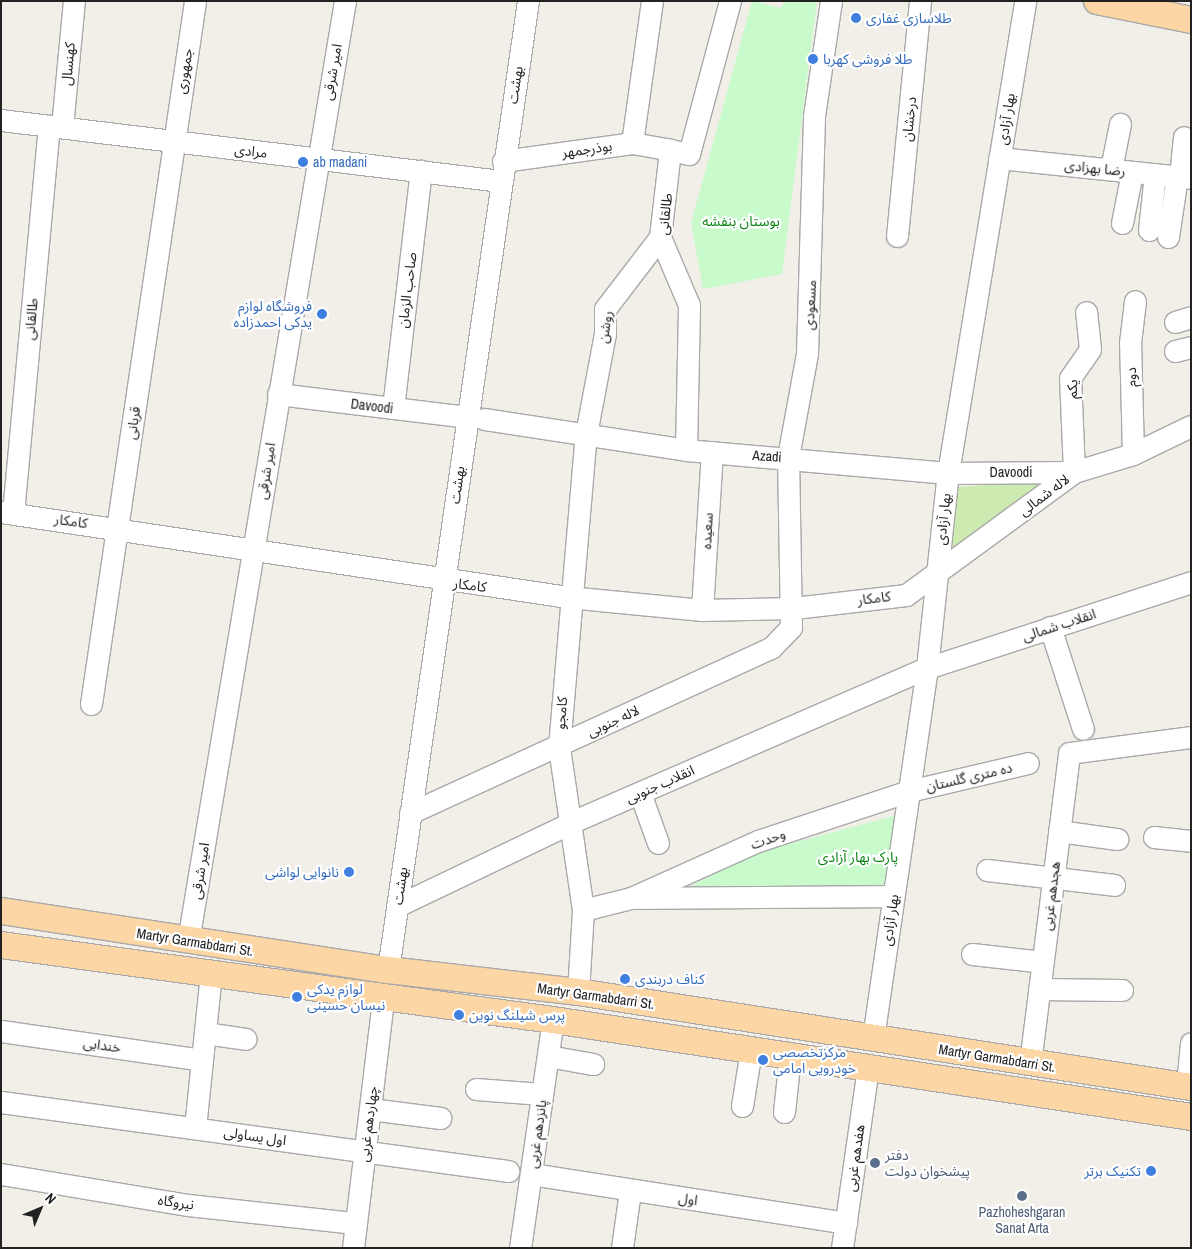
<!DOCTYPE html>
<meta charset="utf-8">
<style>
body{margin:0}
#map{position:relative;width:1192px;height:1249px;overflow:hidden;background:#f2efe9;font-family:"Archivo Narrow","Noto Sans Arabic",sans-serif}
div>[style]{position:absolute}
.grass>*{inset:0;background:#cdebb0}
.park>*{inset:0;background:#c8facc}
.roads{filter:drop-shadow(1px 0 #a9a9a9) drop-shadow(-1px 0 #a9a9a9) drop-shadow(0 1px #a9a9a9) drop-shadow(0 -1px #a9a9a9)}
.minor>*{height:21px;margin:-10.5px;padding:0 10.5px;transform-origin:10.5px;border-radius:10.5px;background:#fff}
.major>*{height:26px;margin:-13px;padding:0 13px;transform-origin:13px;border-radius:13px;background:#fcd6a4}
.dots>*{width:14px;height:14px;translate:-50% -50%;box-sizing:border-box;border:2px solid #fff;border-radius:50%}
span{translate:-50% -50%;white-space:nowrap;text-align:center;line-height:1.15;-webkit-text-stroke:4.5px #fff;paint-order:stroke}
.shop-label{font-size:14px;color:#366cbe}
.left{translate:0 -50%;text-align:left}
.right{translate:-100% -50%;text-align:right}
.street-label{font-size:14px;color:#222}
.park-label{font-size:14px;color:#0c8416}
.service-label{font-size:14px;color:#4e5e75}
.frame{position:absolute;inset:0;border:2px solid #222;pointer-events:none}
.north{position:absolute;left:15px;top:1184px;width:50px;height:50px;-webkit-text-stroke:4px #fff;paint-order:stroke;rotate:45deg;font-size:14px;font-weight:700;line-height:20px;text-align:center;color:#222}
.north::after{content:'';display:block;margin:auto;width:18px;height:22px;background:#222;clip-path:polygon(50% 0,100% 100%,50% 72%,0 100%)}
</style>
<div id="map">
<div class="grass">
<i style="clip-path:polygon(1050px 480px,952px 549px,958px 487px)"></i>
</div>
<div class="park">
<i style="clip-path:polygon(752px 1px,781px 8px,784px 1px,817px 1px,782px 274px,703px 289px,691px 223px)"></i>
<i style="clip-path:polygon(897px 815px,887px 887px,679px 894px,737px 858px)"></i>
</div>
<div class="roads">
<div class="minor">
<i style="left:1px;top:120px;width:504px;rotate:6.96deg"></i>
<i style="left:62px;top:127px;width:127px;rotate:-84.6deg"></i>
<i style="left:632px;top:143px;width:143px;rotate:-82deg"></i>
<i style="left:999px;top:158px;width:193px;rotate:5.9deg"></i>
<i style="left:503px;top:161px;width:130px;rotate:-7.9deg"></i>
<i style="left:632px;top:143px;width:39px;rotate:10deg"></i>
<i style="left:1111px;top:169px;width:46px;rotate:-78.7deg"></i>
<i style="left:1180px;top:177px;width:40px;rotate:-84.3deg"></i>
<i style="left:1122px;top:223px;width:52px;rotate:-78.9deg"></i>
<i style="left:1149px;top:230px;width:56px;rotate:-83.9deg"></i>
<i style="left:897px;top:236px;width:236px;rotate:-84.4deg"></i>
<i style="left:1168px;top:237px;width:62px;rotate:-81.6deg"></i>
<i style="left:1175px;top:322px;width:17px;rotate:-17deg"></i>
<i style="left:1175px;top:351px;width:16px;rotate:-14deg"></i>
<i style="left:278px;top:394px;width:190px;rotate:6.9deg"></i>
<i style="left:393px;top:408px;width:239px;rotate:-83.3deg"></i>
<i style="left:484px;top:419px;width:204px;rotate:8.7deg"></i>
<i style="left:686px;top:450px;width:263px;rotate:5deg"></i>
<i style="left:948px;top:473px;width:126px;rotate:-0.5deg"></i>
<i style="left:686px;top:450px;width:145px;rotate:-88.8deg"></i>
<i style="left:689px;top:305px;width:74px;rotate:-113.1deg"></i>
<i style="left:660px;top:237px;width:88px;rotate:-83.4deg"></i>
<i style="left:670px;top:150px;width:19px;rotate:12deg"></i>
<i style="left:689px;top:154px;width:158px;rotate:-75deg"></i>
<i style="left:1133px;top:454px;width:111px;rotate:-91.5deg"></i>
<i style="left:1130px;top:343px;width:42px;rotate:-83.2deg"></i>
<i style="left:1074px;top:472px;width:94px;rotate:-92.4deg"></i>
<i style="left:1070px;top:378px;width:35px;rotate:-55deg"></i>
<i style="left:1090px;top:349px;width:37px;rotate:-96deg"></i>
<i style="left:1px;top:512px;width:573px;rotate:8.53deg"></i>
<i style="left:568px;top:597px;width:135px;rotate:5.5deg"></i>
<i style="left:702px;top:610px;width:92px;rotate:-1.2deg"></i>
<i style="left:794px;top:608px;width:113px;rotate:-6.6deg"></i>
<i style="left:906px;top:595px;width:208px;rotate:-36.2deg"></i>
<i style="left:1074px;top:472px;width:62px;rotate:-17deg"></i>
<i style="left:1133px;top:454px;width:64px;rotate:-25.8deg"></i>
<i style="left:13px;top:513px;width:389px;rotate:-84.7deg"></i>
<i style="left:702px;top:610px;width:158px;rotate:-86.4deg"></i>
<i style="left:1050px;top:627px;width:107px;rotate:72.1deg"></i>
<i style="left:91px;top:704px;width:711px;rotate:-81.58deg"></i>
<i style="left:640px;top:793px;width:53px;rotate:70.2deg"></i>
<i style="left:410px;top:813px;width:397px;rotate:-24.6deg"></i>
<i style="left:771px;top:648px;width:29px;rotate:-46deg"></i>
<i style="left:791px;top:627px;width:170px;rotate:-91deg"></i>
<i style="left:788px;top:457px;width:106px;rotate:-79.6deg"></i>
<i style="left:807px;top:353px;width:237px;rotate:-88.3deg"></i>
<i style="left:814px;top:116px;width:116px;rotate:-81.6deg"></i>
<i style="left:1059px;top:831px;width:59px;rotate:7.9deg"></i>
<i style="left:1154px;top:837px;width:37px;rotate:6deg"></i>
<i style="left:987px;top:870px;width:128px;rotate:6.7deg"></i>
<i style="left:631px;top:898px;width:139px;rotate:-24.2deg"></i>
<i style="left:758px;top:841px;width:159px;rotate:-18.3deg"></i>
<i style="left:909px;top:791px;width:122px;rotate:-13.2deg"></i>
<i style="left:397px;top:906px;width:194px;rotate:-25.6deg"></i>
<i style="left:572px;top:822px;width:387px;rotate:-23.5deg"></i>
<i style="left:927px;top:668px;width:278px;rotate:-18deg"></i>
<i style="left:583px;top:910px;width:49px;rotate:-14deg"></i>
<i style="left:631px;top:898px;width:262px;rotate:-0.4deg"></i>
<i style="left:188px;top:941px;width:953px;rotate:-80.52deg"></i>
<i style="left:972px;top:954px;width:71px;rotate:6.4deg"></i>
<i style="left:388px;top:970px;width:979px;rotate:-81.78deg"></i>
<i style="left:1039px;top:989px;width:83px;rotate:0.7deg"></i>
<i style="left:578px;top:992px;width:82px;rotate:-86.5deg"></i>
<i style="left:583px;top:910px;width:165px;rotate:-98.4deg"></i>
<i style="left:559px;top:747px;width:314px;rotate:-85.1deg"></i>
<i style="left:586px;top:434px;width:103px;rotate:-79.3deg"></i>
<i style="left:605px;top:333px;width:24px;rotate:-90deg"></i>
<i style="left:605px;top:309px;width:91px;rotate:-52.6deg"></i>
<i style="left:1px;top:1031px;width:203px;rotate:8.2deg"></i>
<i style="left:205px;top:1033px;width:41px;rotate:8.3deg"></i>
<i style="left:873px;top:1038px;width:374px;rotate:-81.7deg"></i>
<i style="left:927px;top:668px;width:196px;rotate:-83.9deg"></i>
<i style="left:948px;top:473px;width:478px;rotate:-80.7deg"></i>
<i style="left:548px;top:1056px;width:46px;rotate:10.1deg"></i>
<i style="left:1030px;top:1063px;width:312px;rotate:-82.8deg"></i>
<i style="left:1069px;top:753px;width:123px;rotate:-7.5deg"></i>
<i style="left:1187px;top:1086px;width:43px;rotate:-84.7deg"></i>
<i style="left:476px;top:1089px;width:66px;rotate:4.3deg"></i>
<i style="left:1px;top:1102px;width:512px;rotate:7.75deg"></i>
<i style="left:742px;top:1106px;width:57px;rotate:-80.9deg"></i>
<i style="left:370px;top:1109px;width:71px;rotate:7.3deg"></i>
<i style="left:784px;top:1112px;width:56px;rotate:-83.9deg"></i>
<i style="left:195px;top:1128px;width:155px;rotate:-84.1deg"></i>
<i style="left:1px;top:1174px;width:190px;rotate:9.4deg"></i>
<i style="left:188px;top:1205px;width:166px;rotate:6.2deg"></i>
<i style="left:531px;top:1174px;width:319px;rotate:8.8deg"></i>
<i style="left:353px;top:1248px;width:251px;rotate:-83.1deg"></i>
<i style="left:520px;top:1248px;width:230px;rotate:-81.8deg"></i>
<i style="left:622px;top:1248px;width:58px;rotate:-82deg"></i>
<i style="left:842px;top:1248px;width:182px;rotate:-81.8deg"></i>
</div>
<div class="major">
<i style="left:1097px;top:1px;width:96px;rotate:11.4deg"></i>
<i style="left:1px;top:911px;width:391px;rotate:8.7deg"></i>
<i style="left:388px;top:970px;width:191px;rotate:6.6deg"></i>
<i style="left:578px;top:992px;width:620px;rotate:8.81deg"></i>
<i style="left:1px;top:945px;width:557px;rotate:7.74deg"></i>
<i style="left:553px;top:1020px;width:645px;rotate:8.64deg"></i>
</div>
</div>
<div class="dots">
<i style="left:856px;top:18px;background:#3f7fe0"></i>
<i style="left:813px;top:59px;background:#3f7fe0"></i>
<i style="left:303px;top:162px;background:#3f7fe0"></i>
<i style="left:322px;top:314px;background:#3f7fe0"></i>
<i style="left:349px;top:872px;background:#3f7fe0"></i>
<i style="left:625px;top:979px;background:#3f7fe0"></i>
<i style="left:297px;top:997px;background:#3f7fe0"></i>
<i style="left:459px;top:1015px;background:#3f7fe0"></i>
<i style="left:763px;top:1060px;background:#3f7fe0"></i>
<i style="left:875px;top:1163px;background:#5c6f8a"></i>
<i style="left:1151px;top:1171px;background:#3f7fe0"></i>
<i style="left:1022px;top:1196px;background:#5c6f8a"></i>
</div>
<div class="shop-label">
<span class="left" style="left:866px;top:18px">طلاسازی غفاری</span>
<span class="left" style="left:823px;top:59px">طلا فروشی کهربا</span>
<span class="left" style="left:313px;top:162px">ab madani</span>
<span class="right" style="left:312px;top:314px">فروشگاه لوازم<br>یدکی احمدزاده</span>
<span class="right" style="left:339px;top:872px">نانوایی لواشی</span>
<span class="left" style="left:635px;top:979px">کناف دربندی</span>
<span class="left" style="left:307px;top:997px">لوازم یدکی<br>نیسان حسینی</span>
<span class="left" style="left:469px;top:1015px">پرس شیلنگ نوین</span>
<span class="left" style="left:773px;top:1060px">مرکزتخصصی<br>خودرویی امامی</span>
<span class="right" style="left:1141px;top:1171px">تکنیک برتر</span>
</div>
<div class="street-label">
<span style="left:68px;top:64px;rotate:-85deg">کهنسال</span>
<span style="left:184px;top:71px;rotate:-81deg">جمهوری</span>
<span style="left:332px;top:72px;rotate:-80deg">امیر شرقی</span>
<span style="left:515px;top:85px;rotate:-81deg">بهشت</span>
<span style="left:909px;top:119px;rotate:-84deg">درخشان</span>
<span style="left:1006px;top:119px;rotate:-81deg">بهار آزادی</span>
<span style="left:587px;top:149px;rotate:-8deg">بوذرجمهر</span>
<span style="left:251px;top:151px;rotate:7deg">مرادی</span>
<span style="left:1095px;top:168px;rotate:6deg">رضا بهزادی</span>
<span style="left:665px;top:214px;rotate:-84deg">طالقانی</span>
<span style="left:407px;top:290px;rotate:-83deg">صاحب الزمان</span>
<span style="left:810px;top:305px;rotate:-87deg">مسعودی</span>
<span style="left:31px;top:319px;rotate:-85deg">طالقانی</span>
<span style="left:605px;top:327px;rotate:-82deg">روشن</span>
<span style="left:1131px;top:377px;rotate:-91deg">دوم</span>
<span style="left:1072px;top:389px;rotate:-87deg">یکم</span>
<span style="left:372px;top:406px;rotate:7deg">Davoodi</span>
<span style="left:133px;top:423px;rotate:-82deg">قربانی</span>
<span style="left:767px;top:456px;rotate:4deg">Azadi</span>
<span style="left:266px;top:471px;rotate:-81deg">امیر شرقی</span>
<span style="left:1011px;top:472px">Davoodi</span>
<span style="left:457px;top:485px;rotate:-82deg">بهشت</span>
<span style="left:1044px;top:495px;rotate:-37deg">لاله شمالی</span>
<span style="left:943px;top:519px;rotate:-84deg">بهار آزادی</span>
<span style="left:71px;top:521px;rotate:8deg">کامکار</span>
<span style="left:707px;top:531px;rotate:-87deg">سعیده</span>
<span style="left:470px;top:585px;rotate:7deg">کامکار</span>
<span style="left:874px;top:598px;rotate:-7deg">کامکار</span>
<span style="left:1059px;top:625px;rotate:-18deg">انقلاب شمالی</span>
<span style="left:561px;top:713px;rotate:-86deg">کامجو</span>
<span style="left:613px;top:721px;rotate:-25deg">لاله جنوبی</span>
<span style="left:969px;top:777px;rotate:-13deg">ده متری گلستان</span>
<span style="left:660px;top:784px;rotate:-24deg">انقلاب جنوبی</span>
<span style="left:768px;top:839px;rotate:-20deg">وحدت</span>
<span style="left:200px;top:871px;rotate:-81deg">امیر شرقی</span>
<span style="left:400px;top:886px;rotate:-82deg">بهشت</span>
<span style="left:1051px;top:896px;rotate:-83deg">هجدهم غربی</span>
<span style="left:890px;top:920px;rotate:-82deg">بهار آزادی</span>
<span style="left:195px;top:942px;rotate:9deg">Martyr Garmabdarri St.</span>
<span style="left:596px;top:996px;rotate:8deg">Martyr Garmabdarri St.</span>
<span style="left:102px;top:1045px;rotate:8deg">خندابی</span>
<span style="left:997px;top:1058px;rotate:9deg">Martyr Garmabdarri St.</span>
<span style="left:368px;top:1124px;rotate:-83deg">چهاردهم غربی</span>
<span style="left:537px;top:1134px;rotate:-82deg">پانزدهم غربی</span>
<span style="left:255px;top:1136px;rotate:8deg">اول یساولی</span>
<span style="left:855px;top:1158px;rotate:-82deg">هفدهم غربی</span>
<span style="left:688px;top:1199px;rotate:8deg">اول</span>
<span style="left:176px;top:1202px;rotate:8deg">نیروگاه</span>
</div>
<div class="park-label">
<span style="left:741px;top:221px">بوستان بنفشه</span>
<span style="left:858px;top:857px">پارک بهار آزادی</span>
</div>
<div class="service-label">
<span class="left" style="left:885px;top:1163px">دفتر<br>پیشخوان دولت</span>
<span style="left:1022px;top:1220px">Pazhoheshgaran<br>Sanat Arta</span>
</div>
<div class="frame"></div>
<div class="north">N</div>
</div>
